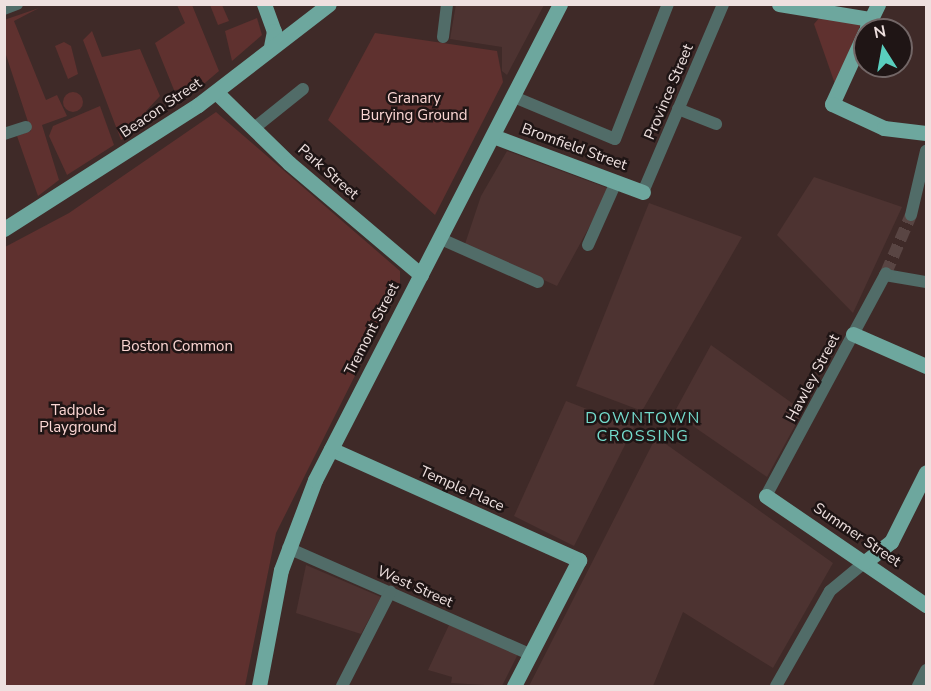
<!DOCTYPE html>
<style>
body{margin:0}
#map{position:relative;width:931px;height:691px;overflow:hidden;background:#3f2a28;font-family:"Nunito Sans",sans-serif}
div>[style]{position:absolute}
.built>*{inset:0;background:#4d3331}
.green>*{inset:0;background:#5f312f}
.round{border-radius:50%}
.minor-tunnel>*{height:12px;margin-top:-6px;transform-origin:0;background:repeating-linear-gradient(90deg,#594543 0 12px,transparent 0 18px)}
.minor>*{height:12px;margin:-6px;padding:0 6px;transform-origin:6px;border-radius:6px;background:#516c68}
.major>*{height:15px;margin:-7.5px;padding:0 7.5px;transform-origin:7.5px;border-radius:7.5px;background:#6da79e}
span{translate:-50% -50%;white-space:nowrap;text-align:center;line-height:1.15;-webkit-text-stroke:5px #1f1515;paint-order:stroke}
.street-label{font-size:15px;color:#eee0df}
.park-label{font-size:15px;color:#fbd6d3}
.neighbourhood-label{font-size:16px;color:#74dccd;letter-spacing:1.5px}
.frame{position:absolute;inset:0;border:6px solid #eee0df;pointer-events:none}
.north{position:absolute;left:853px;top:18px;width:60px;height:60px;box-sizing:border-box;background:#1f1515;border:2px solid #726666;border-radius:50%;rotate:349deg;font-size:16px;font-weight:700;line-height:24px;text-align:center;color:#eee0df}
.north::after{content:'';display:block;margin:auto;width:21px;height:27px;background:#59cebe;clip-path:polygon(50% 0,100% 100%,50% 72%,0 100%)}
</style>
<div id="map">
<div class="built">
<i style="clip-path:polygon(456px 4px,544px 4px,544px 5px,507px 75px,502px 71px,502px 47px,450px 39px)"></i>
<i style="clip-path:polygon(507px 151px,610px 189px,557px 286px,465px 244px,481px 196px)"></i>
<i style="clip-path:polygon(814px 177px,902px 207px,853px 313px,777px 235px)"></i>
<i style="clip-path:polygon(649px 203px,742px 237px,642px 411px,576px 386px)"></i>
<i style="clip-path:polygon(711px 345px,803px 411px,767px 477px,674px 413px)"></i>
<i style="clip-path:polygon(566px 401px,634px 427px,574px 546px,514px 516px)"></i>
<i style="clip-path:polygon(656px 437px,833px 563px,773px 668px,683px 612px,653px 686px,529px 686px)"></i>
<i style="clip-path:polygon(306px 565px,381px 597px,361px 634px,296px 613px)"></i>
<i style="clip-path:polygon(449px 625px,518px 654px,502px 686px,451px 683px,452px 677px,428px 670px)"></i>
</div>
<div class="green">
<i style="clip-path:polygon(177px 5px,192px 5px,219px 71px,199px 88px,174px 90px,155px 43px,185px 23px)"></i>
<i style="clip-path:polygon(210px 5px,222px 5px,229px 21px,218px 25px)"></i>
<i style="clip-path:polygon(39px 8px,14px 21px,46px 100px,57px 95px,67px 116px,42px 125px,59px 180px,38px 196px,17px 136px,31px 131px,5px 52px,4px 20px)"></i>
<i style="clip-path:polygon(820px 17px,861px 24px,835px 84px,814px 24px)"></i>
<i style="clip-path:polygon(257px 18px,262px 35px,232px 61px,225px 31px)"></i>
<i style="clip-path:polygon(92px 31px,102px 57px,140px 49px,160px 96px,146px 111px,144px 126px,121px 140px,83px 40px)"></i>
<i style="clip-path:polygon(375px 33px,497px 51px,503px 82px,435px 215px,328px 120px)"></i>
<i style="clip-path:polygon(64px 42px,71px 46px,78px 74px,68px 79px,55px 46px)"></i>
<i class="round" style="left:63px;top:92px;width:20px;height:20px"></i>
<i style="clip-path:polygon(100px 106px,114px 145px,67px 175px,49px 136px,53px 126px)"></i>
<i style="clip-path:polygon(216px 112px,400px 271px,400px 286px,276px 533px,245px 686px,5px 686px,5px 247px,69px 213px)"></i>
</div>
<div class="minor-tunnel">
<i style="left:886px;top:273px;width:63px;rotate:-66.7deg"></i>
</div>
<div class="minor">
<i style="left:4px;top:9px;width:14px;rotate:-21deg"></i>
<i style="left:443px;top:37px;width:33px;rotate:-83deg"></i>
<i style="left:514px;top:97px;width:109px;rotate:22.6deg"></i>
<i style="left:615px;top:139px;width:145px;rotate:-68.6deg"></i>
<i style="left:678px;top:109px;width:41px;rotate:21.5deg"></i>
<i style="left:253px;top:129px;width:64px;rotate:-38.7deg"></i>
<i style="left:4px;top:134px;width:23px;rotate:-18deg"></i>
<i style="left:643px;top:192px;width:204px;rotate:-66.9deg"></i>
<i style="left:911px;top:215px;width:66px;rotate:-76.8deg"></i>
<i style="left:441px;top:239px;width:106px;rotate:23.9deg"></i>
<i style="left:588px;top:245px;width:69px;rotate:-66deg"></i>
<i style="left:885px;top:275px;width:42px;rotate:9.7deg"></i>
<i style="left:766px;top:496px;width:253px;rotate:-61.7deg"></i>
<i style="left:288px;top:548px;width:263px;rotate:23.7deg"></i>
<i style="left:342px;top:686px;width:106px;rotate:-62.9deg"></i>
<i style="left:776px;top:686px;width:109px;rotate:-60.4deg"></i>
<i style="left:830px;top:591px;width:45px;rotate:-39.6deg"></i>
<i style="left:918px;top:686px;width:18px;rotate:-63deg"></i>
</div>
<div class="major">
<i style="left:264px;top:4px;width:29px;rotate:70deg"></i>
<i style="left:274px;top:31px;width:15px;rotate:101deg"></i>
<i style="left:779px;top:4px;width:93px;rotate:9.3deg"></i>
<i style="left:867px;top:27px;width:25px;rotate:-64deg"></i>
<i style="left:865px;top:32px;width:79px;rotate:114.6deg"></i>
<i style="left:832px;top:104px;width:57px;rotate:24.8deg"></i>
<i style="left:884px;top:128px;width:42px;rotate:6.8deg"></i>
<i style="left:216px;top:92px;width:102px;rotate:44.2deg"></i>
<i style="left:289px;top:163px;width:173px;rotate:40.3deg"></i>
<i style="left:493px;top:136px;width:160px;rotate:20.5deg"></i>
<i style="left:4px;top:229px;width:230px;rotate:-32.6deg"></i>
<i style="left:198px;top:105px;width:165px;rotate:-37.6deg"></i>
<i style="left:853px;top:334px;width:80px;rotate:23.7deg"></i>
<i style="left:331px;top:449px;width:272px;rotate:24.1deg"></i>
<i style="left:579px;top:560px;width:142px;rotate:117.3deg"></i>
<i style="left:766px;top:496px;width:194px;rotate:34.3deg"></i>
<i style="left:865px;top:562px;width:33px;rotate:-38deg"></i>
<i style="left:891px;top:542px;width:78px;rotate:-63.4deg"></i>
<i style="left:259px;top:686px;width:118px;rotate:-79.3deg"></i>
<i style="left:281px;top:570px;width:96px;rotate:-69.3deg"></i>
<i style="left:315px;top:480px;width:535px;rotate:-62.76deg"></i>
</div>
<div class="street-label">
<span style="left:669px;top:92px;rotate:-67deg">Province Street</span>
<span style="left:161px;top:108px;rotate:-34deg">Beacon Street</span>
<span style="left:574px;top:147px;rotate:20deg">Bromfield Street</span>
<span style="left:328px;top:172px;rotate:41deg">Park Street</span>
<span style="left:372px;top:329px;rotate:-63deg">Tremont Street</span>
<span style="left:813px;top:378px;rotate:-62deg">Hawley Street</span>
<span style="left:462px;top:489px;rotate:24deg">Temple Place</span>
<span style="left:857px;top:535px;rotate:34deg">Summer Street</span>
<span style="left:415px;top:587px;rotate:24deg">West Street</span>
</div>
<div class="park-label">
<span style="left:414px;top:107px">Granary<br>Burying Ground</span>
<span style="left:177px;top:347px">Boston Common</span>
<span style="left:78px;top:419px">Tadpole<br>Playground</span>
</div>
<div class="neighbourhood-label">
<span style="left:643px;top:427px">DOWNTOWN<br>CROSSING</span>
</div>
<div class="frame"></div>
<div class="north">N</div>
</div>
